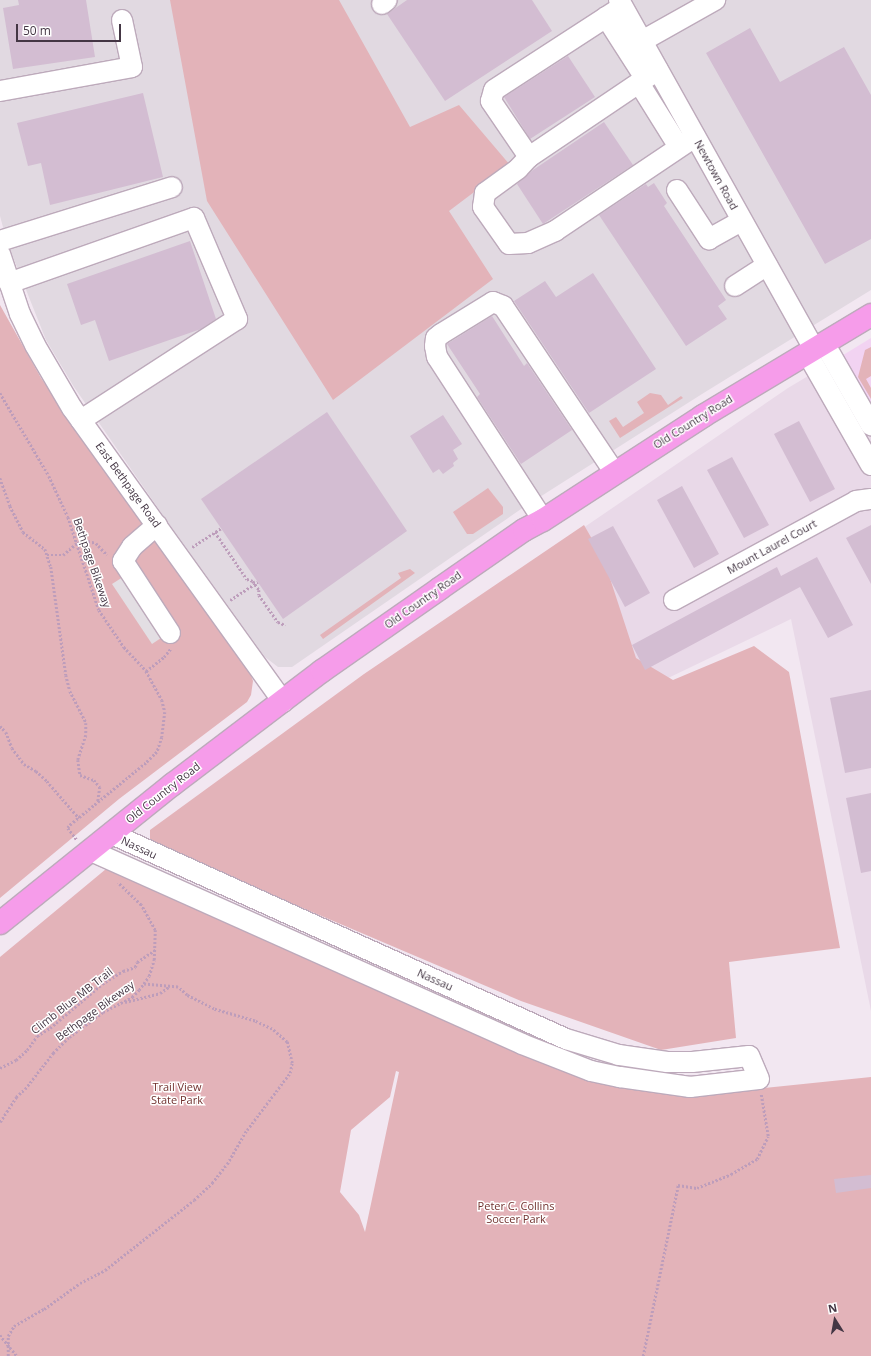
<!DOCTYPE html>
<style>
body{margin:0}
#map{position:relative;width:871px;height:1356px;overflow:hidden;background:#f2e7f1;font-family:"Open Sans",sans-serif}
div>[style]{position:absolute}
.residential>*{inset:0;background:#e9d9e8}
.commercial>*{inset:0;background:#f2d3f2}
.industrial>*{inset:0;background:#e1d9e1}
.green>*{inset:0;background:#e3b3b9}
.parking>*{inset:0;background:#e3dee3}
.building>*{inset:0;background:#d3bdd2}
.path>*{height:2.5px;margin-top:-1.25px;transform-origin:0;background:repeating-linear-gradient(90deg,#bd9dbb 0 2px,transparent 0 4px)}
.roads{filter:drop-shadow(1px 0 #bdaabb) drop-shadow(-1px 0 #bdaabb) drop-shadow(0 1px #bdaabb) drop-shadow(0 -1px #bdaabb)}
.minor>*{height:20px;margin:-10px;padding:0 10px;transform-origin:10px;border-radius:10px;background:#fff}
.major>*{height:22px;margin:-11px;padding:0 11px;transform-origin:11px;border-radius:11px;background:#f69cea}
span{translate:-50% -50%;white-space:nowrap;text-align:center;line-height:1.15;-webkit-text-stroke:3px #fff;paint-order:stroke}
.street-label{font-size:11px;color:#443644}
.park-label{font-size:11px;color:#71312e}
.north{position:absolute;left:815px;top:1300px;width:40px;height:40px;-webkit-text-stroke:3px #fff;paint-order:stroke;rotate:349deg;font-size:11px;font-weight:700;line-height:16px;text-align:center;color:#443644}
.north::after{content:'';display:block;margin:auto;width:14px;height:18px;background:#443644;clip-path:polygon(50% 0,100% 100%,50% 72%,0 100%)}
.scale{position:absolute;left:16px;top:24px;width:105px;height:18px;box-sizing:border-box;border:2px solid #443644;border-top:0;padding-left:5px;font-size:12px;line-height:14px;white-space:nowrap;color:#443644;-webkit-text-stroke:3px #fff;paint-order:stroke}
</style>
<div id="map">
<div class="residential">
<i style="clip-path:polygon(840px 357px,871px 410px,871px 1011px,791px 619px,641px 691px,567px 539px,788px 388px)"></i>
</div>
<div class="commercial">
<i style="clip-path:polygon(871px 338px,871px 410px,840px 357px)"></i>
</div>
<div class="industrial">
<i style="clip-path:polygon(0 0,871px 0,871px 290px,702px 394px,524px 507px,292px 667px,278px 667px,265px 657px,165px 518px,74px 387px,46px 340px,7px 242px,0 216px)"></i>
</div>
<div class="green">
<i style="clip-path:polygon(170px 0,339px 0,410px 127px,459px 105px,510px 165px,449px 211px,493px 279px,333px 400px,207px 201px)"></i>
<i style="clip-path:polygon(0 305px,41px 378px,118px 490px,250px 672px,253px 681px,251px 695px,247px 702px,119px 799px,0 898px)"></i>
<i style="clip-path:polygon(871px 347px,871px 376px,866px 379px,871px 388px,871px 399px,858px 377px,865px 350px)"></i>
<i style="clip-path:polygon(650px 393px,661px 395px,668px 405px,681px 396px,683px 398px,620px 438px,609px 421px,616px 417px,623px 427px,644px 413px,637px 402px)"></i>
<i style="clip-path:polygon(488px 488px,503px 507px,503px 514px,473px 534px,467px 534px,453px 512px)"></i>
<i style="clip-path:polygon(584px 525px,604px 560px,636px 658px,673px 680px,754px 646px,789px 672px,840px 948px,729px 962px,736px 1038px,661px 1050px,521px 1001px,150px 843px,150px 830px,364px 674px)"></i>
<i style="clip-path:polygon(410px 569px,415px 573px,323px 639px,320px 635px,401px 578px,398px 573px)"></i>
<i style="clip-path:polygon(evenodd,106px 869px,113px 869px,190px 906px,437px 1012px,527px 1056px,755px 1089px,871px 1077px,871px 1356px,0 1356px,0 957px,106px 869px,396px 1071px,399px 1072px,365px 1232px,359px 1215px,340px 1192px,351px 1130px,390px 1097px,396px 1071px)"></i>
</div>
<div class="parking">
<i style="clip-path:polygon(137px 568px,176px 628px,152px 644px,112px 584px)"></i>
</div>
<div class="building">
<i style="clip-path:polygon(18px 0,86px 0,95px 57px,13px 69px,3px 8px,19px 5px)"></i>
<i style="clip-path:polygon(407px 0,532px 0,552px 31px,445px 101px,387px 14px)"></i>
<i style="clip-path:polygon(750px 28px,780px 82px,844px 47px,871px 95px,871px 239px,825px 264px,706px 53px)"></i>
<i style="clip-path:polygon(568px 56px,595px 97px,530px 139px,504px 97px)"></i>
<i style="clip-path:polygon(143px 93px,163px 177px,50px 205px,41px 163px,28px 166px,17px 123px)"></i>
<i style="clip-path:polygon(604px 122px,633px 165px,543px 224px,517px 184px,533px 170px)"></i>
<i style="clip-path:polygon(654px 183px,667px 203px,664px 206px,726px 300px,718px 306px,727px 319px,686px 346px,599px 215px,646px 184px,648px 187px)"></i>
<i style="clip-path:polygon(190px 241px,216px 319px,201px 329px,109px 361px,95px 320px,81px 325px,67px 284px)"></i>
<i style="clip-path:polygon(593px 273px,656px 369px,589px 413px,514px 301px,545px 281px,556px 297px)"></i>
<i style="clip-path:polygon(492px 316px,524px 366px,527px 363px,572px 430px,521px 464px,477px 397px,480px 394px,447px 344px)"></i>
<i style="clip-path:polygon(327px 412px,407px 531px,283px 619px,201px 499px)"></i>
<i style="clip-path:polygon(443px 415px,462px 444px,453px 450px,458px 459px,453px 463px,454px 466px,443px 474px,439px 469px,433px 473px,410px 436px)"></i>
<i style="clip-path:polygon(799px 421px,835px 489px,810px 502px,774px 434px)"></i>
<i style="clip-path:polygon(732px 457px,769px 525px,744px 538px,707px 470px)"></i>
<i style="clip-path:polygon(682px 486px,719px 554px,694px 568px,657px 500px)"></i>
<i style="clip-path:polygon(871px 525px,871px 584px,846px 538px)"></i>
<i style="clip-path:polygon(613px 526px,650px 593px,625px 607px,588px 539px)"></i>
<i style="clip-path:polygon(817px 557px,853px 625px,828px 638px,800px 587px,645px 670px,632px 645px,777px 567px,781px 576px)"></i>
<i style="clip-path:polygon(871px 690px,871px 768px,845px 773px,830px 698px)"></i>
<i style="clip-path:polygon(871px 793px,871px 871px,861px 873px,846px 798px)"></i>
<i style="clip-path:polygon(871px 1175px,871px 1188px,836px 1193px,834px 1179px)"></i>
</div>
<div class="path">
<i style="left:0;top:393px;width:96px;rotate:59.4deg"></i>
<i style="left:49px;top:476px;width:45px;rotate:65.1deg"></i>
<i style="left:68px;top:517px;width:98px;rotate:71.6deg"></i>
<i style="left:99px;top:610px;width:45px;rotate:56deg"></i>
<i style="left:124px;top:647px;width:33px;rotate:47deg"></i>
<i style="left:146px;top:671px;width:33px;rotate:61deg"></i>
<i style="left:162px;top:700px;width:12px;rotate:76deg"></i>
<i style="left:165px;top:712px;width:25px;rotate:97deg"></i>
<i style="left:162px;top:737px;width:16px;rotate:108deg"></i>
<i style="left:157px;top:752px;width:16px;rotate:135deg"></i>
<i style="left:146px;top:763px;width:99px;rotate:140.7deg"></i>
<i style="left:69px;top:826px;width:2px;rotate:117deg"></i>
<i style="left:68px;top:828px;width:15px;rotate:53deg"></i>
<i style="left:0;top:478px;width:30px;rotate:70deg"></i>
<i style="left:10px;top:506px;width:29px;rotate:63deg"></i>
<i style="left:23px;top:532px;width:28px;rotate:38deg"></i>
<i style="left:45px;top:549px;width:19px;rotate:72deg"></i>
<i style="left:51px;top:567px;width:109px;rotate:82.1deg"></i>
<i style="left:66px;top:675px;width:16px;rotate:76deg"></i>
<i style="left:70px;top:691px;width:36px;rotate:63deg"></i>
<i style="left:86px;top:723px;width:12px;rotate:90deg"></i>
<i style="left:86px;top:735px;width:26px;rotate:108deg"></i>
<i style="left:78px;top:760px;width:15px;rotate:82deg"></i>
<i style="left:80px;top:775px;width:15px;rotate:20deg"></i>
<i style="left:94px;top:780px;width:9px;rotate:49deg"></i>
<i style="left:100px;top:787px;width:15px;rotate:98deg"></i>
<i style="left:215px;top:532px;width:57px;rotate:55.8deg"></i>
<i style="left:247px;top:579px;width:6px;rotate:18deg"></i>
<i style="left:253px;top:581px;width:11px;rotate:56deg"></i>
<i style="left:259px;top:590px;width:5px;rotate:90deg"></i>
<i style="left:259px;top:595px;width:33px;rotate:55deg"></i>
<i style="left:278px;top:622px;width:8px;rotate:23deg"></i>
<i style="left:192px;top:547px;width:35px;rotate:-33deg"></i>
<i style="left:47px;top:555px;width:16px"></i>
<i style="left:63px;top:555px;width:18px;rotate:-41deg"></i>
<i style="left:77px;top:543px;width:11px;rotate:-10deg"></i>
<i style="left:88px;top:541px;width:8px;rotate:14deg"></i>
<i style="left:96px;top:543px;width:16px;rotate:47deg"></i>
<i style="left:230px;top:600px;width:33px;rotate:-33deg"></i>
<i style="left:146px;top:671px;width:23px;rotate:-38deg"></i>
<i style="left:164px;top:657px;width:11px;rotate:-52deg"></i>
<i style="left:0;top:726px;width:8px;rotate:45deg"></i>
<i style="left:6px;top:732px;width:17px;rotate:69deg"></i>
<i style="left:12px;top:748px;width:20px;rotate:53deg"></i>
<i style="left:24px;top:764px;width:14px;rotate:30deg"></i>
<i style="left:36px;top:771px;width:15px;rotate:42deg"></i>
<i style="left:47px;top:781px;width:49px;rotate:49.1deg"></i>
<i style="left:125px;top:1002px;width:36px;rotate:-14deg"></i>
<i style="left:160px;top:993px;width:12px;rotate:-35deg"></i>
<i style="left:0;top:1068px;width:18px;rotate:-27deg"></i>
<i style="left:16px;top:1060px;width:15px;rotate:-42deg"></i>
<i style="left:27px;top:1050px;width:17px;rotate:-54deg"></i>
<i style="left:37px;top:1036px;width:15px;rotate:-32deg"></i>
<i style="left:50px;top:1028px;width:68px;rotate:-40.2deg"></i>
<i style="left:102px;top:984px;width:25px;rotate:-32deg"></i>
<i style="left:123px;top:971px;width:13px;rotate:-18deg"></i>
<i style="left:135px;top:967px;width:5px;rotate:-68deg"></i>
<i style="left:137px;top:962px;width:22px;rotate:-34deg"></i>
<i style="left:0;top:1122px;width:30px;rotate:-57deg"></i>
<i style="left:16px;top:1097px;width:12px;rotate:-42deg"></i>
<i style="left:25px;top:1089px;width:46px;rotate:-52.1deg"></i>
<i style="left:53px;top:1053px;width:23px;rotate:-45deg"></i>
<i style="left:69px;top:1037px;width:42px;rotate:-36.3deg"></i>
<i style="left:103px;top:1012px;width:33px;rotate:-27deg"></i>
<i style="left:132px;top:997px;width:10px;rotate:-45deg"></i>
<i style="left:139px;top:990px;width:17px;rotate:-54deg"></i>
<i style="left:149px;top:976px;width:17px;rotate:-73deg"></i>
<i style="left:154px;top:960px;width:30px;rotate:-88deg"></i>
<i style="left:155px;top:930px;width:29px;rotate:-119deg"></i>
<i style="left:141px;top:905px;width:32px;rotate:-136deg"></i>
<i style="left:0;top:1335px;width:27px;rotate:51deg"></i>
<i style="left:8px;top:1356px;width:20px;rotate:-90deg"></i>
<i style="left:8px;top:1336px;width:12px;rotate:-59deg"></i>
<i style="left:14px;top:1326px;width:34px;rotate:-30deg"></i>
<i style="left:44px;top:1309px;width:44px;rotate:-35.8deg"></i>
<i style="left:80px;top:1283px;width:28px;rotate:-27deg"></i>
<i style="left:105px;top:1270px;width:113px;rotate:-38.2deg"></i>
<i style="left:194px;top:1200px;width:25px;rotate:-43deg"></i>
<i style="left:212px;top:1183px;width:24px;rotate:-52deg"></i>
<i style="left:227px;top:1164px;width:39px;rotate:-60deg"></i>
<i style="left:247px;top:1130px;width:71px;rotate:-53deg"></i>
<i style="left:290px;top:1073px;width:10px;rotate:-79deg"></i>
<i style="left:292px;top:1063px;width:22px;rotate:-103deg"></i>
<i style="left:287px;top:1042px;width:20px;rotate:-139deg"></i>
<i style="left:272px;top:1029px;width:19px;rotate:-155deg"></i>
<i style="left:255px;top:1021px;width:43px;rotate:-163.7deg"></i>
<i style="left:214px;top:1009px;width:30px;rotate:-153deg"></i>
<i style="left:187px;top:995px;width:12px;rotate:-138deg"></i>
<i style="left:178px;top:987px;width:34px;rotate:-175deg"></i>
<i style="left:643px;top:1356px;width:175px;rotate:-78.4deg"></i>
<i style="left:678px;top:1185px;width:19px;rotate:9deg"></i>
<i style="left:697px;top:1188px;width:37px;rotate:-22deg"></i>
<i style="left:731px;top:1174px;width:30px;rotate:-30deg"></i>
<i style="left:757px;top:1159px;width:25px;rotate:-64deg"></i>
<i style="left:768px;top:1136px;width:43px;rotate:-99.5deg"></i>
</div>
<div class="roads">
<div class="minor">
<i style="left:619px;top:0;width:400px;rotate:60.8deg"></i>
<i style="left:382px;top:4px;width:6px;rotate:-39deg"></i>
<i style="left:606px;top:17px;width:72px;rotate:57.4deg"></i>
<i style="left:642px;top:41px;width:84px;rotate:-29.3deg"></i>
<i style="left:658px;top:70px;width:156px;rotate:146deg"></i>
<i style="left:529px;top:157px;width:16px;rotate:133deg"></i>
<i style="left:518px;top:169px;width:41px;rotate:144deg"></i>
<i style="left:485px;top:193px;width:14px;rotate:98deg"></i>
<i style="left:483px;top:207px;width:45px;rotate:54.9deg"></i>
<i style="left:509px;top:244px;width:19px;rotate:-3deg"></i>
<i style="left:528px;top:243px;width:30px;rotate:-24deg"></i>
<i style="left:555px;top:231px;width:169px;rotate:-33.9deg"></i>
<i style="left:639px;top:83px;width:75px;rotate:58deg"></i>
<i style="left:0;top:91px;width:134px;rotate:-10.3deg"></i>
<i style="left:132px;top:67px;width:48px;rotate:-102deg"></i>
<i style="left:529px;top:157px;width:68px;rotate:-124.2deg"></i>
<i style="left:491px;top:101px;width:11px;rotate:-75deg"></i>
<i style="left:494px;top:90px;width:153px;rotate:-33deg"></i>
<i style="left:677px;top:190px;width:59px;rotate:56.9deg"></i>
<i style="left:709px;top:239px;width:37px;rotate:-29deg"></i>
<i style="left:0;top:241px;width:180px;rotate:-17.4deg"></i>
<i style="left:0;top:254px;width:63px;rotate:71.6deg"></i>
<i style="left:20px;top:314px;width:34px;rotate:64deg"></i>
<i style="left:35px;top:345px;width:73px;rotate:59.6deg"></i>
<i style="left:72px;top:408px;width:362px;rotate:54.3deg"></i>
<i style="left:9px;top:283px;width:196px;rotate:-19.4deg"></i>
<i style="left:194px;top:218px;width:110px;rotate:66.9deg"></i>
<i style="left:237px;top:319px;width:186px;rotate:147.1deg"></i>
<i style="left:735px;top:286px;width:38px;rotate:-33deg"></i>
<i style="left:824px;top:343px;width:95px;rotate:60.2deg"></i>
<i style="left:807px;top:353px;width:129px;rotate:60.3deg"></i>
<i style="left:543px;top:520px;width:194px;rotate:-123deg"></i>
<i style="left:437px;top:357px;width:11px;rotate:-100deg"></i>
<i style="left:435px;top:346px;width:8px;rotate:-83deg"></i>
<i style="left:436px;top:338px;width:6px;rotate:-39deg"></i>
<i style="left:441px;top:334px;width:61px;rotate:-31.6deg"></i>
<i style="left:493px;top:302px;width:11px;rotate:22deg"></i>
<i style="left:503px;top:306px;width:201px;rotate:56.2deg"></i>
<i style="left:157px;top:525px;width:33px;rotate:139deg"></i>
<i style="left:132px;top:547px;width:17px;rotate:123deg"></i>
<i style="left:123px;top:561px;width:86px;rotate:56.9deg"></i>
<i style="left:674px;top:600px;width:207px;rotate:-28.5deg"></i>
<i style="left:856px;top:501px;width:15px;rotate:-8deg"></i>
<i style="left:91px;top:851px;width:472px;rotate:24.1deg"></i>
<i style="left:522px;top:1044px;width:74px;rotate:21.4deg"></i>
<i style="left:591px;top:1071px;width:30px;rotate:12deg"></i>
<i style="left:620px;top:1077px;width:71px;rotate:8.1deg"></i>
<i style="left:690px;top:1087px;width:69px;rotate:-6.6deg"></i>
<i style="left:759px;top:1079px;width:25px;rotate:-113deg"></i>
<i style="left:749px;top:1056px;width:57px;rotate:174deg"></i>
<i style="left:692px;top:1062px;width:25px;rotate:180deg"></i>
<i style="left:667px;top:1062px;width:49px;rotate:-171.7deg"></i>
<i style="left:619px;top:1055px;width:55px;rotate:-163.2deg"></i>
<i style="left:566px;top:1039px;width:499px;rotate:-155.7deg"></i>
</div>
<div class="major">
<i style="left:0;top:923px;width:222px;rotate:-38.8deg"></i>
<i style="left:173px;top:784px;width:187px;rotate:-37.2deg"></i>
<i style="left:322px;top:671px;width:143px;rotate:-35deg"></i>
<i style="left:439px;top:589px;width:103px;rotate:-34.8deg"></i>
<i style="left:524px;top:530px;width:21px;rotate:-28deg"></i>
<i style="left:543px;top:520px;width:191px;rotate:-33deg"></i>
<i style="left:703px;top:416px;width:196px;rotate:-31deg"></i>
</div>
</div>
<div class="street-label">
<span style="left:716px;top:175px;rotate:61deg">Newtown Road</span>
<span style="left:693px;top:422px;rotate:-32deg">Old Country Road</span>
<span style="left:128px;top:485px;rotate:54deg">East Bethpage Road</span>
<span style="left:772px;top:547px;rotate:-29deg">Mount Laurel Court</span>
<span style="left:92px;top:563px;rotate:71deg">Bethpage Bikeway</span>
<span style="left:423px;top:600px;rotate:-35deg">Old Country Road</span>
<span style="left:163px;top:793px;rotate:-38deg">Old Country Road</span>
<span style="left:139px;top:848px;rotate:25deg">Nassau</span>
<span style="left:435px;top:980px;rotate:24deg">Nassau</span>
<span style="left:72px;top:1001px;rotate:-38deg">Climb Blue MB Trail</span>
<span style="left:95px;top:1011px;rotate:-36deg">Bethpage Bikeway</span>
</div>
<div class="park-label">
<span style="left:177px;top:1094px">Trail View<br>State Park</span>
<span style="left:516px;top:1213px">Peter C. Collins<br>Soccer Park</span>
</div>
<div class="north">N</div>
<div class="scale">50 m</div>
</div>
